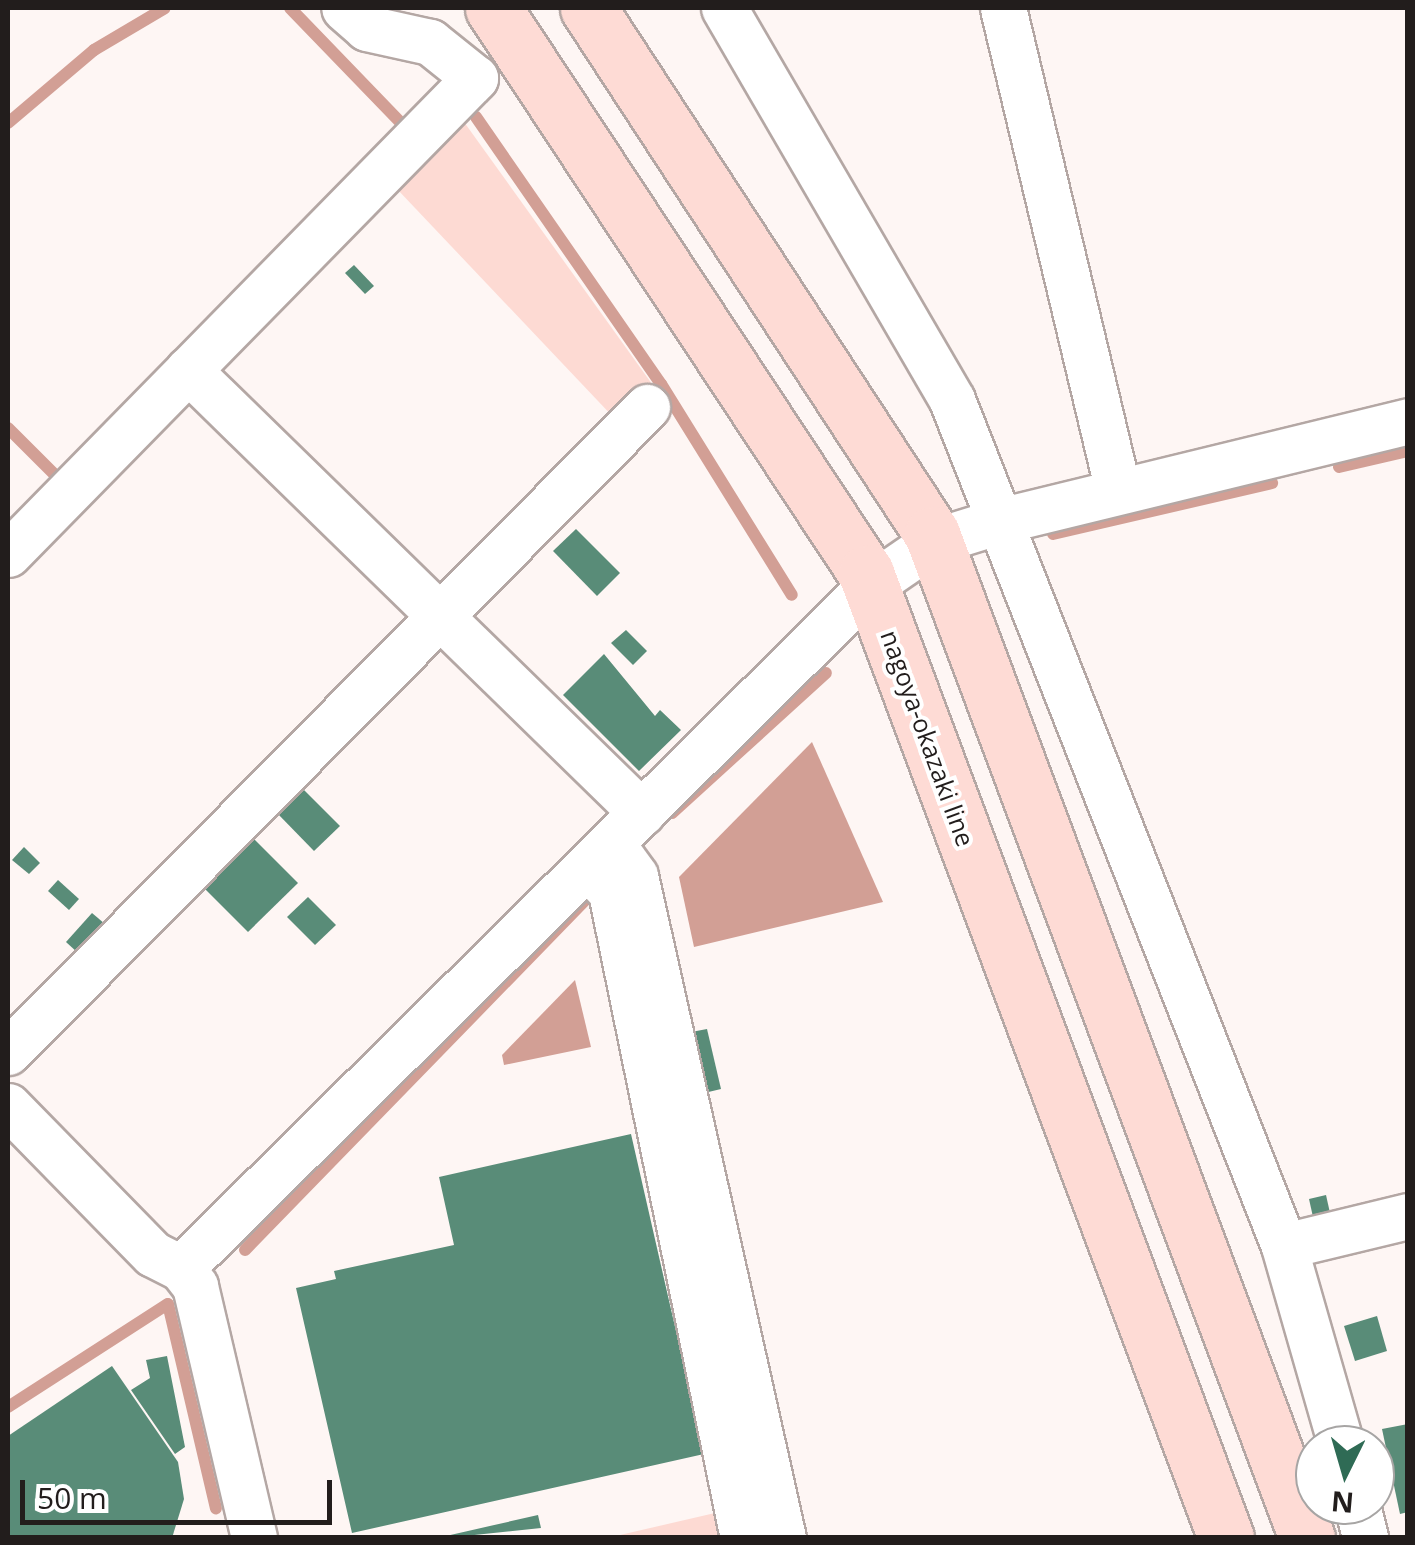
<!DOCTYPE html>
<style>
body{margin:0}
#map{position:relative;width:1415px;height:1545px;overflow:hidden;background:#fef6f4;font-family:"Open Sans",sans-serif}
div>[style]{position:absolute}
.green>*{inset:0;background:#fddad3}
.water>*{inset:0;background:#d29f95}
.stream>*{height:12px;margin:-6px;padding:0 6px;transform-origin:6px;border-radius:6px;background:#d29f95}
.building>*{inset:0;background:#598c78}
.roads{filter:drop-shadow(2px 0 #b4a7a4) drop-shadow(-2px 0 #b4a7a4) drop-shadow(0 2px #b4a7a4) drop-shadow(0 -2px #b4a7a4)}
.minor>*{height:45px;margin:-22.5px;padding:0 22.5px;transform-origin:22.5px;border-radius:22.5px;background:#fff}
.primary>*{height:55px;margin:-27.5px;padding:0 27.5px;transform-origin:27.5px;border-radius:27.5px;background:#fedbd5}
span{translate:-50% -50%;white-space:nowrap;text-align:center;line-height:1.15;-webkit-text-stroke:8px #fff;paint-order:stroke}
.street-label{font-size:25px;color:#221d1c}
.frame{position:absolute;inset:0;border:10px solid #221d1c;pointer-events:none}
.north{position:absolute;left:1295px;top:1425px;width:100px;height:100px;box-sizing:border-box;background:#fff;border:2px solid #a7a5a4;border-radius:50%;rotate:185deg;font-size:28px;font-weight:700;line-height:40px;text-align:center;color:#221d1c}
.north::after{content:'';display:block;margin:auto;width:35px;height:45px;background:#2f6b55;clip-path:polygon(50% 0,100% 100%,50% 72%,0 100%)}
.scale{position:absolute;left:20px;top:1480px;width:312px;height:45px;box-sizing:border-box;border:5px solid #221d1c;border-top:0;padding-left:12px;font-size:30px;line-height:35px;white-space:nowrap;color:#221d1c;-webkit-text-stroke:8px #fff;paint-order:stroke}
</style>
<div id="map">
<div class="green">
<i style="clip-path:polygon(464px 122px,652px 384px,616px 420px,397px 189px)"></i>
<i style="clip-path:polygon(728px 1510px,734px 1538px,607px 1538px)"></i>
</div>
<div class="water">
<i style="clip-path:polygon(812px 742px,883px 902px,694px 947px,679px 877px)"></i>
<i style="clip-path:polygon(575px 980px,591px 1047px,504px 1065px,502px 1055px)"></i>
</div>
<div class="stream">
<i style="left:290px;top:8px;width:167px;rotate:46deg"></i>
<i style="left:476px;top:117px;width:325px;rotate:55.3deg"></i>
<i style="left:661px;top:384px;width:248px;rotate:58.2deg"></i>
<i style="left:8px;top:123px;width:113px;rotate:-40.3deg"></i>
<i style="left:94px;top:50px;width:82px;rotate:-30.6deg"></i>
<i style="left:8px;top:428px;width:68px;rotate:45deg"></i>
<i style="left:1339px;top:467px;width:71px;rotate:-13.1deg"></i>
<i style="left:1053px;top:534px;width:225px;rotate:-13.1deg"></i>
<i style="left:672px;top:813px;width:208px;rotate:-42.3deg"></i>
<i style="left:245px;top:1250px;width:488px;rotate:-45.8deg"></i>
<i style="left:8px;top:1407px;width:190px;rotate:-32.8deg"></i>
<i style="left:168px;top:1304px;width:210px;rotate:76.8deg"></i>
</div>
<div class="building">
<i style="clip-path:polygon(354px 265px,374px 286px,365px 294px,345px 273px)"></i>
<i style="clip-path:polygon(576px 529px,620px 573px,597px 596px,553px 551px)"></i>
<i style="clip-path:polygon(626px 630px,647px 651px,633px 665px,611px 643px)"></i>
<i style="clip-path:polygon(604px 654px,655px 716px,660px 710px,681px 730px,639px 771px,563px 695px)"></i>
<i style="clip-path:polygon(302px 788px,340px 826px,314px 851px,277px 813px)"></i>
<i style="clip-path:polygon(253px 838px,298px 883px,248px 932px,203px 887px)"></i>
<i style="clip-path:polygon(24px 847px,40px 863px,29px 874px,12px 860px)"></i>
<i style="clip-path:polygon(58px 880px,79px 899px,69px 910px,48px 891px)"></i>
<i style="clip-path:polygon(308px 897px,336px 925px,315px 945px,287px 917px)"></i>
<i style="clip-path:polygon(92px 913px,105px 924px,78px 953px,66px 942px)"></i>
<i style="clip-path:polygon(707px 1029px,721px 1089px,700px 1094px,686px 1033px)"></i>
<i style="clip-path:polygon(631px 1134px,704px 1454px,352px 1533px,296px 1288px,336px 1279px,334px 1271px,454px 1245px,439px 1177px)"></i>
<i style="clip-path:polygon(1326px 1195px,1330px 1213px,1313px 1217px,1309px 1199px)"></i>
<i style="clip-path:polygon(1377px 1316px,1387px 1351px,1355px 1361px,1344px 1326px)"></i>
<i style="clip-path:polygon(167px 1356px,185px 1447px,175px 1454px,131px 1390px,150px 1378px,146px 1360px)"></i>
<i style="clip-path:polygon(112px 1366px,178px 1462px,184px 1499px,172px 1538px,8px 1538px,8px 1436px)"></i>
<i style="clip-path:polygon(1408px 1424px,1408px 1512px,1400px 1514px,1382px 1429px)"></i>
<i style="clip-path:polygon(538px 1515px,541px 1528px,446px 1538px,446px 1536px)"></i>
</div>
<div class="roads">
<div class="minor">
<i style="left:724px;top:8px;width:453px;rotate:59.8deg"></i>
<i style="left:952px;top:400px;width:909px;rotate:68.57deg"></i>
<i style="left:1284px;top:1246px;width:207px;rotate:74deg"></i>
<i style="left:1003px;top:8px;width:491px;rotate:76.6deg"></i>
<i style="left:188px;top:370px;width:634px;rotate:44.3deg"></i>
<i style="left:8px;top:554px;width:667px;rotate:-45.55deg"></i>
<i style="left:475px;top:78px;width:58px;rotate:-141.3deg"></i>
<i style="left:430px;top:42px;width:65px;rotate:-167.5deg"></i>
<i style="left:367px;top:28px;width:30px;rotate:-139deg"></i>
<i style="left:612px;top:844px;width:39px;rotate:54deg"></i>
<i style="left:635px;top:876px;width:678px;rotate:77.4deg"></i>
<i style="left:588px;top:867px;width:34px;rotate:47deg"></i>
<i style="left:611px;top:892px;width:659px;rotate:78.45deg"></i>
<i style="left:8px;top:1052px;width:908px;rotate:-45.27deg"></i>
<i style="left:8px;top:1106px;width:207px;rotate:45.6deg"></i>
<i style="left:153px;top:1254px;width:31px;rotate:27deg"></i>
<i style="left:181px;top:1268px;width:23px;rotate:52deg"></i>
<i style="left:195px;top:1286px;width:259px;rotate:76.8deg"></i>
<i style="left:1284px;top:1246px;width:128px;rotate:-13.6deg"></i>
<i style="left:181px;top:1268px;width:971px;rotate:-44.71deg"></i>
<i style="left:871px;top:585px;width:78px;rotate:-34.5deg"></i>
<i style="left:935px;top:541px;width:71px;rotate:-17.2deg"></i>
<i style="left:1003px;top:520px;width:417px;rotate:-13.7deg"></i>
<i style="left:1357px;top:1505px;width:34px;rotate:76deg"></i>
</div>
<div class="primary">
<i style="left:493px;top:8px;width:677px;rotate:56.57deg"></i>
<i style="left:866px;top:573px;width:1030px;rotate:69.54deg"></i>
<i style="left:588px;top:8px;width:628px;rotate:56.82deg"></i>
<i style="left:932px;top:534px;width:1072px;rotate:69.52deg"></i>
</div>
</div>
<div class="street-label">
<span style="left:928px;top:738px;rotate:70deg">nagoya-okazaki line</span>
</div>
<div class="frame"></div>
<div class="north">N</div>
<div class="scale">50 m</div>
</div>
